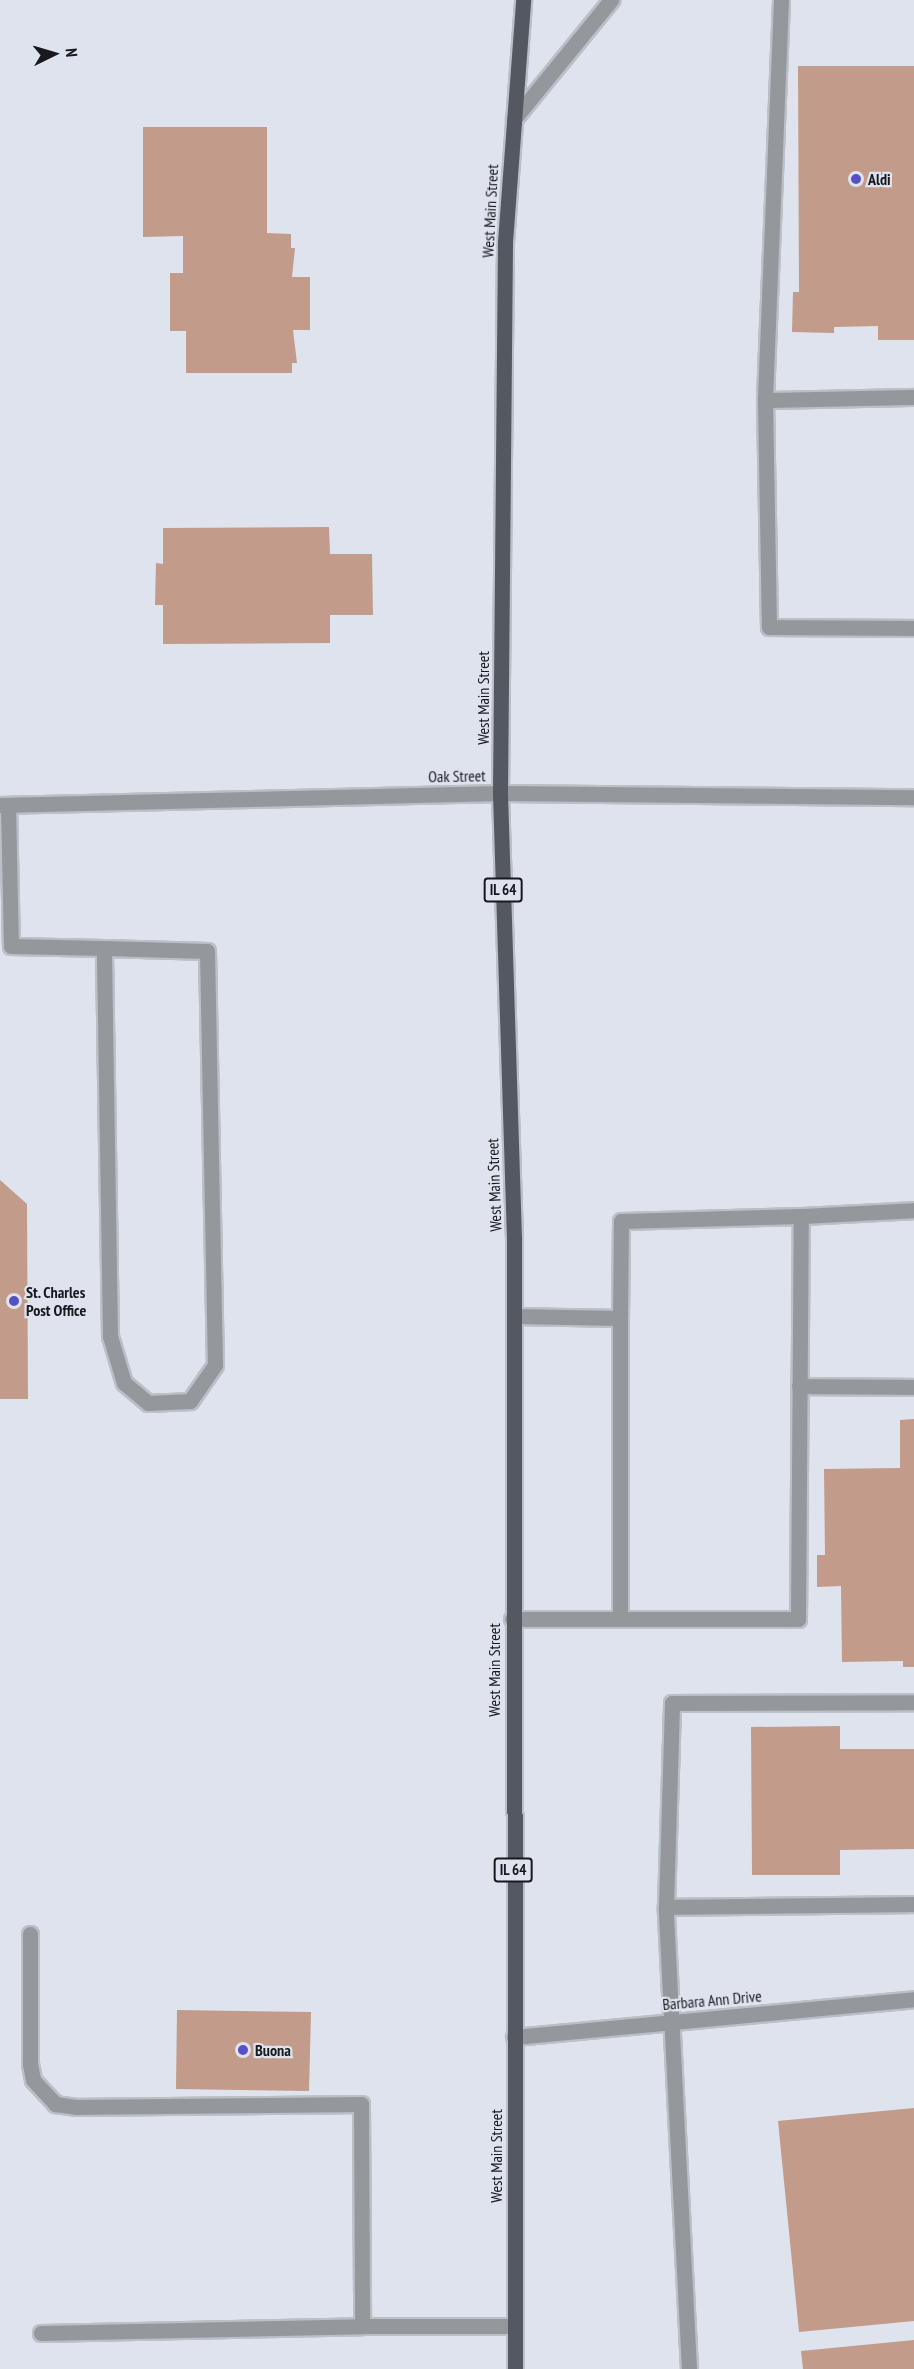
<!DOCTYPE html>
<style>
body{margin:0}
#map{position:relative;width:914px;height:2369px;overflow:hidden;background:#dee3ee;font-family:"PT Sans Narrow",sans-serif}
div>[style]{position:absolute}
.building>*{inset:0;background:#c29b8a}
.roads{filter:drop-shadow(2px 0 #babfc8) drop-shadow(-2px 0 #babfc8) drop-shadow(0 2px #babfc8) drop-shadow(0 -2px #babfc8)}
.lane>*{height:15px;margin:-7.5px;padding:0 7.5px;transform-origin:7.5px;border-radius:7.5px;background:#94979b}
.street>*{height:15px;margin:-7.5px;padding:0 7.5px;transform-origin:7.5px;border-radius:7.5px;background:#94979b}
.primary>*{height:15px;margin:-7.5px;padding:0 7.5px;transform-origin:7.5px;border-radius:7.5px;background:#545860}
.dots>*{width:16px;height:16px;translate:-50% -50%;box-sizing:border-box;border:3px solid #dee3ee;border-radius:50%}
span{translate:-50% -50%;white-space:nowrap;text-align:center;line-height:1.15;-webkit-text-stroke:4.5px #dee3ee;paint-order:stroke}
.shield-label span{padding:2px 4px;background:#dee3ee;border:2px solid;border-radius:4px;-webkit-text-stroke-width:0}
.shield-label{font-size:15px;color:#18191d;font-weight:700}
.poi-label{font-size:16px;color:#18191d;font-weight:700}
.left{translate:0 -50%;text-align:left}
.street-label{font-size:16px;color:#18191d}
.north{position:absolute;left:24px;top:24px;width:60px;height:60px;-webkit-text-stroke:4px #dee3ee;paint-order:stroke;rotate:85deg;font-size:16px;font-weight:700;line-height:24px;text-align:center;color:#18191d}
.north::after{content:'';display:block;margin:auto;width:21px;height:27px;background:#18191d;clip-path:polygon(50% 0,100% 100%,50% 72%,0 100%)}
</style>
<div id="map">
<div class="building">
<i style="clip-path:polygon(798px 66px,914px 66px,914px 340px,878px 340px,878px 326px,834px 327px,834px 333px,792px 332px,793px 292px,799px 292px)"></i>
<i style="clip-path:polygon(143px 127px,267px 127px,267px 233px,291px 234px,291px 248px,295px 248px,292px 277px,310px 277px,310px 330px,293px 330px,297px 363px,292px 363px,292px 373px,186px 373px,186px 331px,170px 331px,170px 273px,183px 273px,183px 236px,143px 237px)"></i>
<i style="clip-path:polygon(329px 527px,330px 554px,372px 554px,373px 615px,330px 615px,330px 643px,163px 644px,163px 605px,155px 605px,156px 563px,163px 564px,163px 528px)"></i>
<i style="clip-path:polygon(0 1180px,27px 1204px,28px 1399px,0 1399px)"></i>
<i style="clip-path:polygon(914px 1419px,914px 1667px,903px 1667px,903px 1661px,842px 1662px,841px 1586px,817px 1587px,817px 1555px,825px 1555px,824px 1469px,900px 1468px,900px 1420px)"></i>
<i style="clip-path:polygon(840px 1726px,840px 1749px,914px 1749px,914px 1849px,840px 1850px,840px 1875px,752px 1875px,751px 1727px)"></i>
<i style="clip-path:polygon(177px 2010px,311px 2012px,309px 2091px,176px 2089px)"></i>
<i style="clip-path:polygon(914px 2108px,914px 2321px,799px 2332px,778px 2121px)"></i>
<i style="clip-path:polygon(914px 2340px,914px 2369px,803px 2369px,801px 2351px)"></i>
</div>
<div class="roads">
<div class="lane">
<i style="left:781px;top:0;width:400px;rotate:92.3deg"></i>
<i style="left:765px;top:400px;width:227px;rotate:89deg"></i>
<i style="left:769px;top:627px;width:145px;rotate:0.4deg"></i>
<i style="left:765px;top:400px;width:149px;rotate:-1.2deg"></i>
<i style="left:8px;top:805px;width:141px;rotate:88.8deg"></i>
<i style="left:11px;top:946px;width:93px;rotate:1.2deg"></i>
<i style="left:104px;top:948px;width:103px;rotate:1.7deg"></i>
<i style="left:207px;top:951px;width:414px;rotate:88.9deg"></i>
<i style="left:215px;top:1365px;width:44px;rotate:124.8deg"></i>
<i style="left:190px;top:1401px;width:42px;rotate:177.3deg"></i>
<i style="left:148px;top:1403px;width:31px;rotate:-140deg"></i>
<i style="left:124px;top:1383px;width:49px;rotate:-106.6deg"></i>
<i style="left:110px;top:1336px;width:388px;rotate:-90.9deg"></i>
<i style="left:801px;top:1216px;width:113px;rotate:-3deg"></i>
<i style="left:620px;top:1318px;width:301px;rotate:90deg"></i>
<i style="left:799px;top:1386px;width:115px;rotate:0.5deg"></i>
<i style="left:512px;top:1619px;width:286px"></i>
<i style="left:798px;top:1619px;width:403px;rotate:-89.6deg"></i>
<i style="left:801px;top:1216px;width:180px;rotate:178.4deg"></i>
<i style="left:621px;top:1221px;width:97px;rotate:90.6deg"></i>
<i style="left:620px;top:1318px;width:106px;rotate:-178.9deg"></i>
<i style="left:666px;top:1907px;width:248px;rotate:-0.7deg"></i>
<i style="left:30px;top:1934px;width:130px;rotate:90deg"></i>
<i style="left:30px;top:2064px;width:16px;rotate:79deg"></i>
<i style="left:33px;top:2080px;width:33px;rotate:47deg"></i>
<i style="left:55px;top:2104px;width:21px;rotate:8deg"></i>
<i style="left:76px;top:2107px;width:285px;rotate:-0.6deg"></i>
<i style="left:361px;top:2104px;width:222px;rotate:89.7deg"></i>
<i style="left:362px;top:2326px;width:152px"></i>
<i style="left:41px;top:2333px;width:321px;rotate:-1.2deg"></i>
<i style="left:689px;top:2369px;width:463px;rotate:-92.9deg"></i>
<i style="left:666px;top:1907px;width:204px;rotate:-88.3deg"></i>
<i style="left:672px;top:1703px;width:242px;rotate:-0.2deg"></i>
</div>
<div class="street">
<i style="left:514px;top:119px;width:154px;rotate:-50.8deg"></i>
<i style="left:0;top:805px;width:500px;rotate:-1.37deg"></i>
<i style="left:500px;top:793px;width:414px;rotate:0.6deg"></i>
<i style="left:514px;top:2037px;width:402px;rotate:-5.4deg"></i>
</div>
<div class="primary">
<i style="left:515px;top:2369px;width:1130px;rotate:-90.05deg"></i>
<i style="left:514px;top:1239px;width:446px;rotate:-91.8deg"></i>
<i style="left:500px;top:793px;width:551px;rotate:-89.48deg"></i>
<i style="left:505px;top:242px;width:243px;rotate:-85.7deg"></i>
</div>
</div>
<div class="dots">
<i style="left:856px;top:179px;background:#564fc6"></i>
<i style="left:14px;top:1301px;background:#564fc6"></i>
<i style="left:243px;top:2050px;background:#564fc6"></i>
</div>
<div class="shield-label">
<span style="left:503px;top:890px">IL 64</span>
<span style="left:513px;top:1870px">IL 64</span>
</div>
<div class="poi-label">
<span class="left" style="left:868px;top:179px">Aldi</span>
<span class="left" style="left:26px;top:1301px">St. Charles<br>Post Office</span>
<span class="left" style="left:255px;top:2050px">Buona</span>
</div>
<div class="street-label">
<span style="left:490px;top:211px;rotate:-87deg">West Main Street</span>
<span style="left:483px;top:698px;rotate:-90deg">West Main Street</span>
<span style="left:457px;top:776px;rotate:-1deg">Oak Street</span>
<span style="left:494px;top:1185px;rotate:-92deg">West Main Street</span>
<span style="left:494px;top:1670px;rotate:-90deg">West Main Street</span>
<span style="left:712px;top:2000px;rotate:-5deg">Barbara Ann Drive</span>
<span style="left:496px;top:2156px;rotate:-90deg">West Main Street</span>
</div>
<div class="north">N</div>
</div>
